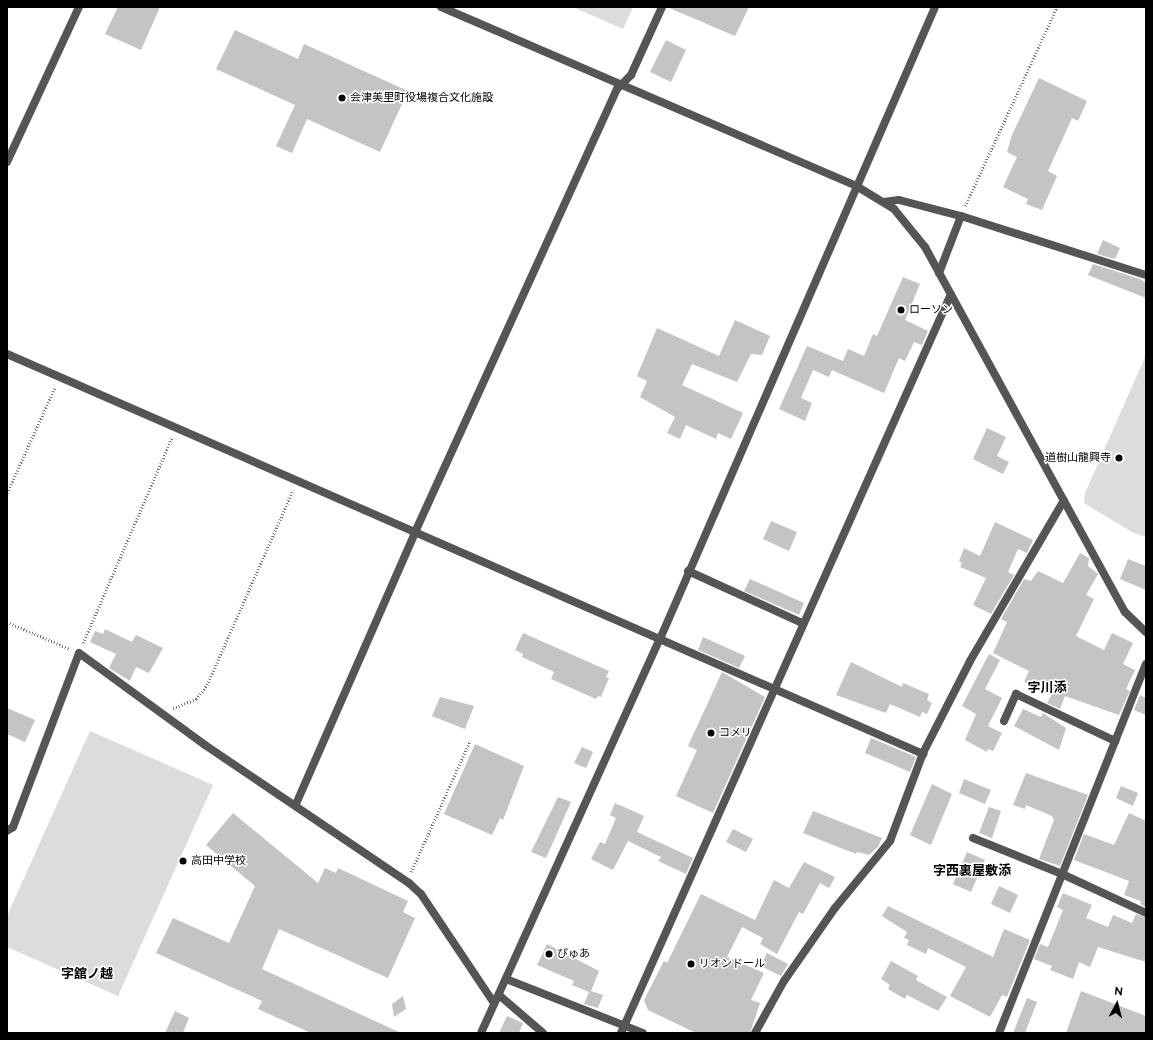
<!DOCTYPE html>
<meta charset="utf-8">
<style>
body{margin:0}
#map{position:relative;width:1153px;height:1040px;overflow:hidden;background:#fff;font-family:Raleway,"Noto Sans JP",sans-serif}
div>[style]{position:absolute}
.green>*{inset:0;background:#dcdcdc}
.building>*{inset:0;background:#c4c4c4}
.path>*{height:2.5px;margin-top:-1.25px;transform-origin:0;background:repeating-linear-gradient(90deg,#777 0 1px,transparent 0 3px)}
.minor>*{height:8px;margin:-4px;padding:0 4px;transform-origin:4px;border-radius:4px;background:#555}
.dots>*{width:11px;height:11px;translate:-50% -50%;box-sizing:border-box;border:2px solid #fff;border-radius:50%}
span{translate:-50% -50%;white-space:nowrap;text-align:center;line-height:1.15;-webkit-text-stroke:3px #fff;paint-order:stroke}
.poi-label{font-size:11px;color:#000}
.left{translate:0 -50%;text-align:left}
.right{translate:-100% -50%;text-align:right}
.quarter-label{font-size:13px;color:#000;font-weight:700}
.frame{position:absolute;inset:0;border:8px solid #000;pointer-events:none}
.north{position:absolute;left:1097px;top:984px;width:40px;height:40px;-webkit-text-stroke:3px #fff;paint-order:stroke;rotate:7deg;font-size:11px;font-weight:700;line-height:16px;text-align:center;color:#000}
.north::after{content:'';display:block;margin:auto;width:14px;height:18px;background:#000;clip-path:polygon(50% 0,100% 100%,50% 72%,0 100%)}
</style>
<div id="map">
<div class="green">
<i style="clip-path:polygon(573px 7px,633px 7px,623px 29px)"></i>
<i style="clip-path:polygon(1146px 355px,1146px 537px,1132px 532px,1084px 503px,1085px 493px)"></i>
<i style="clip-path:polygon(90px 731px,213px 785px,118px 996px,7px 947px,7px 916px)"></i>
</div>
<div class="building">
<i style="clip-path:polygon(118px 7px,160px 7px,141px 50px,105px 34px)"></i>
<i style="clip-path:polygon(667px 7px,749px 7px,735px 36px)"></i>
<i style="clip-path:polygon(235px 30px,298px 59px,304px 44px,408px 91px,380px 152px,307px 119px,292px 153px,276px 146px,295px 105px,216px 69px)"></i>
<i style="clip-path:polygon(666px 40px,686px 50px,671px 82px,650px 72px)"></i>
<i style="clip-path:polygon(1039px 78px,1087px 101px,1078px 121px,1072px 118px,1048px 171px,1057px 176px,1042px 210px,1026px 204px,1028px 199px,1003px 187px,1017px 157px,1007px 152px,1012px 135px)"></i>
<i style="clip-path:polygon(1103px 240px,1120px 248px,1115px 259px,1097px 254px)"></i>
<i style="clip-path:polygon(1093px 264px,1140px 279px,1146px 283px,1146px 298px,1088px 275px)"></i>
<i style="clip-path:polygon(903px 277px,920px 284px,905px 320px,928px 331px,922px 345px,914px 342px,905px 361px,899px 358px,884px 393px,832px 370px,829px 377px,813px 370px,801px 398px,812px 403px,805px 421px,779px 409px,807px 346px,843px 361px,848px 349px,864px 356px,873px 334px,877px 336px)"></i>
<i style="clip-path:polygon(735px 320px,770px 336px,762px 355px,751px 354px,737px 382px,692px 364px,682px 385px,743px 413px,731px 439px,718px 433px,716px 439px,686px 425px,680px 439px,667px 433px,675px 417px,640px 397px,647px 381px,637px 376px,657px 328px,719px 356px)"></i>
<i style="clip-path:polygon(987px 428px,1006px 437px,997px 456px,1009px 462px,1003px 474px,973px 459px)"></i>
<i style="clip-path:polygon(771px 521px,797px 532px,789px 551px,763px 539px)"></i>
<i style="clip-path:polygon(995px 522px,1033px 540px,1027px 553px,1018px 549px,1008px 572px,1014px 575px,991px 614px,973px 605px,986px 578px,960px 567px,962px 563px,959px 561px,964px 548px,980px 556px)"></i>
<i style="clip-path:polygon(1080px 553px,1089px 558px,1088px 566px,1098px 574px,1086px 595px,1094px 599px,1076px 636px,1104px 650px,1112px 633px,1133px 643px,1123px 664px,1135px 670px,1126px 689px,1130px 691px,1119px 715px,1065px 696px,1060px 709px,1047px 703px,1052px 694px,1024px 682px,1029px 671px,993px 653px,1007px 622px,1001px 619px,1024px 579px,1031px 581px,1038px 571px,1063px 583px)"></i>
<i style="clip-path:polygon(1128px 559px,1146px 566px,1146px 590px,1120px 579px)"></i>
<i style="clip-path:polygon(750px 579px,804px 603px,799px 615px,744px 591px)"></i>
<i style="clip-path:polygon(105px 629px,132px 642px,136px 635px,163px 648px,149px 673px,136px 667px,130px 681px,109px 668px,116px 654px,90px 642px,95px 631px,103px 634px)"></i>
<i style="clip-path:polygon(523px 633px,609px 671px,606px 677px,609px 678px,601px 697px,598px 696px,596px 699px,551px 679px,554px 672px,522px 657px,523px 654px,515px 650px)"></i>
<i style="clip-path:polygon(703px 637px,745px 656px,739px 668px,698px 650px)"></i>
<i style="clip-path:polygon(989px 654px,1000px 660px,985px 689px,1002px 698px,988px 726px,1002px 733px,993px 751px,988px 749px,987px 752px,965px 740px,976px 714px,962px 706px)"></i>
<i style="clip-path:polygon(851px 662px,902px 687px,903px 683px,929px 694px,927px 700px,932px 703px,927px 714px,922px 712px,920px 717px,890px 704px,886px 713px,836px 695px)"></i>
<i style="clip-path:polygon(722px 672px,765px 697px,713px 813px,676px 796px,697px 750px,688px 746px)"></i>
<i style="clip-path:polygon(1140px 695px,1146px 698px,1146px 715px,1134px 710px)"></i>
<i style="clip-path:polygon(440px 697px,474px 706px,465px 729px,432px 716px)"></i>
<i style="clip-path:polygon(7px 708px,35px 720px,25px 742px,7px 734px)"></i>
<i style="clip-path:polygon(1023px 709px,1041px 717px,1043px 713px,1066px 728px,1059px 750px,1014px 726px)"></i>
<i style="clip-path:polygon(871px 738px,916px 757px,910px 772px,865px 753px)"></i>
<i style="clip-path:polygon(475px 744px,524px 766px,503px 820px,500px 818px,492px 835px,444px 814px)"></i>
<i style="clip-path:polygon(582px 747px,593px 752px,586px 768px,574px 763px)"></i>
<i style="clip-path:polygon(1026px 773px,1088px 795px,1060px 866px,1039px 859px,1054px 820px,1052px 816px,1026px 805px,1025px 809px,1013px 805px)"></i>
<i style="clip-path:polygon(964px 779px,991px 790px,985px 804px,959px 793px)"></i>
<i style="clip-path:polygon(932px 784px,952px 794px,931px 845px,910px 835px)"></i>
<i style="clip-path:polygon(1121px 786px,1138px 793px,1133px 806px,1116px 798px)"></i>
<i style="clip-path:polygon(558px 797px,571px 802px,546px 858px,531px 852px)"></i>
<i style="clip-path:polygon(615px 803px,644px 816px,637px 832px,693px 858px,686px 874px,658px 861px,661px 857px,628px 841px,613px 870px,591px 859px,600px 842px,605px 844px,616px 818px,610px 815px)"></i>
<i style="clip-path:polygon(989px 807px,1001px 811px,992px 838px,979px 833px)"></i>
<i style="clip-path:polygon(813px 811px,882px 838px,878px 847px,869px 855px,857px 852px,856px 854px,803px 833px)"></i>
<i style="clip-path:polygon(233px 813px,318px 883px,325px 868px,336px 873px,338px 868px,408px 901px,403px 912px,415px 918px,388px 978px,279px 929px,262px 969px,401px 1033px,311px 1033px,258px 1009px,262px 1001px,156px 953px,173px 918px,229px 943px,255px 886px,206px 845px)"></i>
<i style="clip-path:polygon(1129px 813px,1146px 821px,1146px 907px,1140px 904px,1141px 901px,1124px 895px,1129px 881px,1074px 860px,1084px 834px,1114px 845px)"></i>
<i style="clip-path:polygon(733px 829px,753px 839px,746px 852px,726px 842px)"></i>
<i style="clip-path:polygon(967px 852px,985px 860px,971px 892px,953px 884px)"></i>
<i style="clip-path:polygon(804px 862px,835px 877px,829px 888px,820px 883px,803px 914px,799px 912px,777px 954px,760px 944px,763px 938px,742px 927px,727px 957px,764px 973px,751px 1000px,760px 1003px,750px 1033px,696px 1033px,648px 1010px,644px 1000px,664px 961px,667px 963px,701px 894px,755px 920px,774px 880px,789px 888px)"></i>
<i style="clip-path:polygon(999px 886px,1018px 895px,1010px 913px,991px 904px)"></i>
<i style="clip-path:polygon(1063px 893px,1092px 905px,1086px 918px,1108px 927px,1113px 915px,1132px 923px,1136px 914px,1146px 918px,1146px 962px,1098px 947px,1090px 967px,1079px 962px,1073px 979px,1050px 970px,1052px 966px,1034px 959px,1040px 944px,1048px 947px,1063px 910px,1057px 907px)"></i>
<i style="clip-path:polygon(888px 906px,993px 957px,1004px 929px,1030px 940px,1007px 997px,1002px 995px,990px 1017px,950px 996px,966px 967px,928px 948px,926px 954px,907px 945px,909px 940px,904px 938px,907px 932px,882px 916px)"></i>
<i style="clip-path:polygon(547px 944px,599px 971px,591px 991px,603px 995px,598px 1008px,584px 1004px,589px 992px,572px 985px,574px 981px,537px 965px)"></i>
<i style="clip-path:polygon(767px 953px,788px 964px,781px 976px,761px 966px)"></i>
<i style="clip-path:polygon(891px 961px,918px 976px,916px 980px,947px 997px,938px 1011px,907px 995px,905px 999px,888px 989px,890px 985px,881px 979px)"></i>
<i style="clip-path:polygon(1081px 991px,1146px 1016px,1146px 1033px,1066px 1033px)"></i>
<i style="clip-path:polygon(403px 996px,406px 1009px,394px 1017px,392px 1004px)"></i>
<i style="clip-path:polygon(1027px 998px,1037px 1002px,1025px 1033px,1013px 1033px)"></i>
<i style="clip-path:polygon(175px 1011px,189px 1018px,183px 1033px,165px 1033px)"></i>
<i style="clip-path:polygon(507px 1016px,523px 1023px,519px 1033px,499px 1033px)"></i>
</div>
<div class="path">
<i style="left:965px;top:206px;width:219px;rotate:-65.2deg"></i>
<i style="left:7px;top:493px;width:116px;rotate:-65.6deg"></i>
<i style="left:7px;top:622px;width:69px;rotate:23.2deg"></i>
<i style="left:83px;top:643px;width:224px;rotate:-66.6deg"></i>
<i style="left:173px;top:708px;width:25px;rotate:-21deg"></i>
<i style="left:196px;top:699px;width:18px;rotate:-52deg"></i>
<i style="left:207px;top:685px;width:213px;rotate:-66.2deg"></i>
<i style="left:411px;top:872px;width:144px;rotate:-65.8deg"></i>
</div>
<div class="minor">
<i style="left:441px;top:7px;width:454px;rotate:23.3deg"></i>
<i style="left:858px;top:187px;width:42px;rotate:31.4deg"></i>
<i style="left:894px;top:209px;width:49px;rotate:50.8deg"></i>
<i style="left:925px;top:247px;width:416px;rotate:61.3deg"></i>
<i style="left:1125px;top:612px;width:29px;rotate:44deg"></i>
<i style="left:7px;top:162px;width:171px;rotate:-65.1deg"></i>
<i style="left:884px;top:202px;width:15px;rotate:-8deg"></i>
<i style="left:899px;top:200px;width:64px;rotate:14.5deg"></i>
<i style="left:961px;top:216px;width:194px;rotate:17.7deg"></i>
<i style="left:939px;top:273px;width:61px;rotate:-68.9deg"></i>
<i style="left:7px;top:354px;width:1000px;rotate:23.59deg"></i>
<i style="left:688px;top:571px;width:125px;rotate:24.5deg"></i>
<i style="left:1004px;top:721px;width:30px;rotate:-66deg"></i>
<i style="left:1016px;top:694px;width:110px;rotate:25.4deg"></i>
<i style="left:296px;top:804px;width:299px;rotate:-66.3deg"></i>
<i style="left:416px;top:530px;width:485px;rotate:-65.5deg"></i>
<i style="left:617px;top:89px;width:20px;rotate:-45deg"></i>
<i style="left:631px;top:75px;width:75px;rotate:-65.5deg"></i>
<i style="left:7px;top:831px;width:7px;rotate:-34deg"></i>
<i style="left:13px;top:827px;width:186px;rotate:-69.2deg"></i>
<i style="left:79px;top:653px;width:156px;rotate:36.1deg"></i>
<i style="left:205px;top:745px;width:246px;rotate:34.1deg"></i>
<i style="left:409px;top:883px;width:16px;rotate:43deg"></i>
<i style="left:421px;top:894px;width:131px;rotate:56.2deg"></i>
<i style="left:973px;top:838px;width:96px;rotate:22deg"></i>
<i style="left:1062px;top:874px;width:93px;rotate:24.9deg"></i>
<i style="left:506px;top:979px;width:147px;rotate:21.5deg"></i>
<i style="left:499px;top:995px;width:58px;rotate:40.8deg"></i>
<i style="left:481px;top:1033px;width:433px;rotate:-65.6deg"></i>
<i style="left:660px;top:639px;width:689px;rotate:-66.48deg"></i>
<i style="left:621px;top:1033px;width:809px;rotate:-65.94deg"></i>
<i style="left:755px;top:1033px;width:60px;rotate:-60.9deg"></i>
<i style="left:784px;top:981px;width:89px;rotate:-55.1deg"></i>
<i style="left:835px;top:908px;width:87px;rotate:-50.6deg"></i>
<i style="left:890px;top:841px;width:94px;rotate:-69.4deg"></i>
<i style="left:923px;top:753px;width:103px;rotate:-62.9deg"></i>
<i style="left:970px;top:661px;width:186px;rotate:-59.7deg"></i>
<i style="left:999px;top:1033px;width:397px;rotate:-68.3deg"></i>
</div>
<div class="dots">
<i style="left:342px;top:98px;background:#000"></i>
<i style="left:901px;top:310px;background:#000"></i>
<i style="left:1119px;top:458px;background:#000"></i>
<i style="left:711px;top:733px;background:#000"></i>
<i style="left:183px;top:861px;background:#000"></i>
<i style="left:549px;top:954px;background:#000"></i>
<i style="left:691px;top:964px;background:#000"></i>
</div>
<div class="poi-label">
<span class="left" style="left:350px;top:98px">会津美里町役場複合文化施設</span>
<span class="left" style="left:909px;top:310px">ローソン</span>
<span class="right" style="left:1111px;top:458px">道樹山龍興寺</span>
<span class="left" style="left:719px;top:733px">コメリ</span>
<span class="left" style="left:191px;top:861px">高田中学校</span>
<span class="left" style="left:557px;top:954px">ぴゅあ</span>
<span class="left" style="left:699px;top:964px">リオンドール</span>
</div>
<div class="quarter-label">
<span style="left:1047px;top:688px">字川添</span>
<span style="left:972px;top:871px">字西裏屋敷添</span>
<span style="left:87px;top:974px">字舘ノ越</span>
</div>
<div class="frame"></div>
<div class="north">N</div>
</div>
